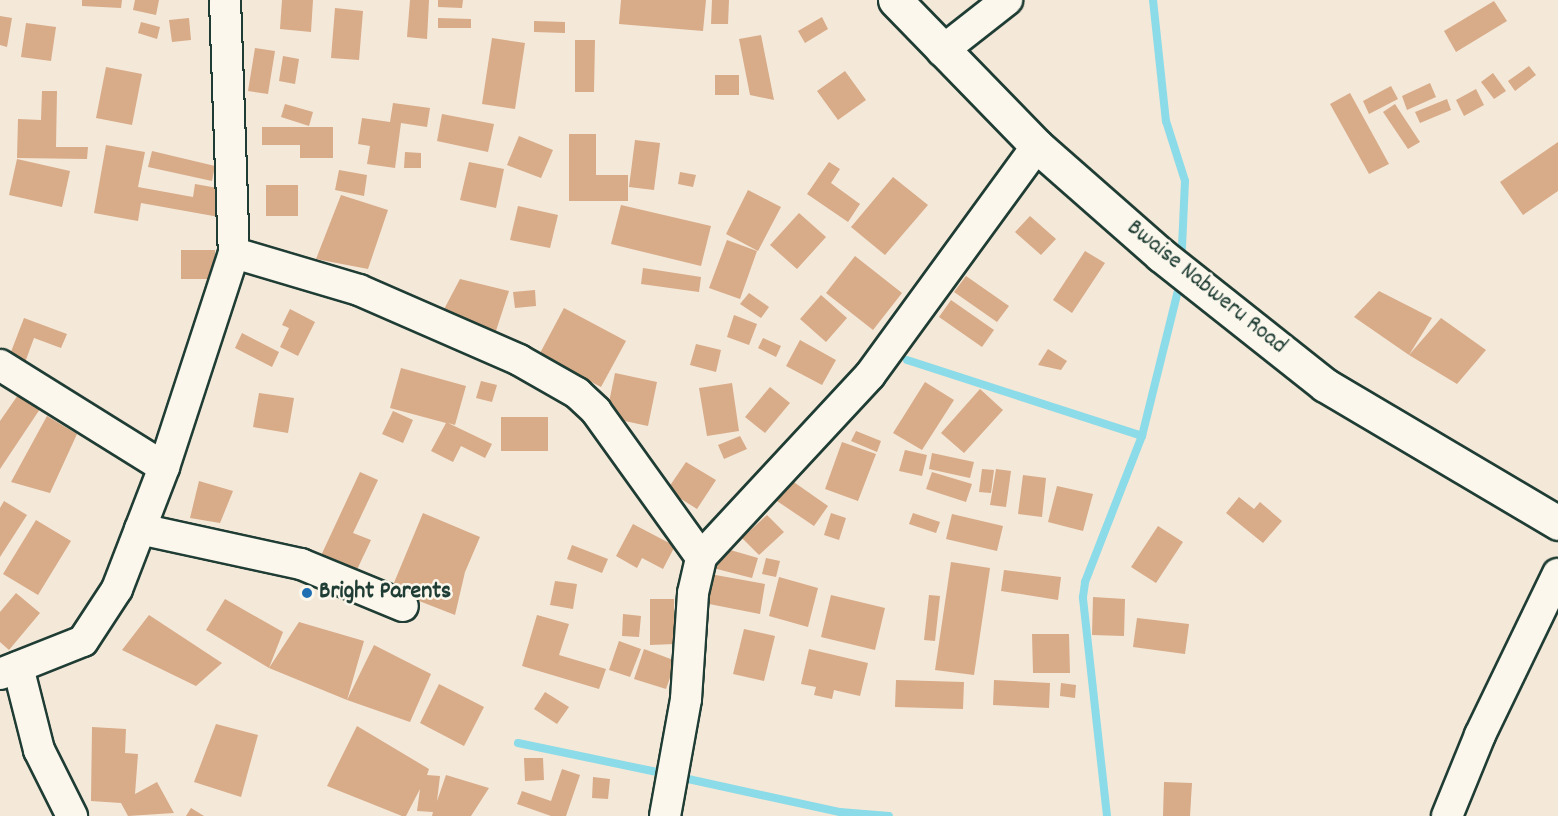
<!DOCTYPE html>
<style>
body{margin:0}
#map{position:relative;width:1558px;height:816px;overflow:hidden;background:#f4e8d8;font-family:Dekko,sans-serif}
div>[style]{position:absolute}
.stream>*{height:8px;margin:-4px;padding:0 4px;transform-origin:4px;border-radius:4px;background:#8bdbe8}
.building>*{inset:0;background:#d8ab89}
.roads{filter:drop-shadow(2px 0 #1f3d34) drop-shadow(-2px 0 #1f3d34) drop-shadow(0 2px #1f3d34) drop-shadow(0 -2px #1f3d34)}
.street>*{height:30px;margin:-15px;padding:0 15px;transform-origin:15px;border-radius:15px;background:#fbf7ec}
.secondary>*{height:33px;margin:-16.5px;padding:0 16.5px;transform-origin:16.5px;border-radius:16.5px;background:#fbf7ec}
.dots>*{width:16px;height:16px;translate:-50% -50%;box-sizing:border-box;border:3px solid #fbf7ec;border-radius:50%}
span{translate:-50% -50%;white-space:nowrap;text-align:center;line-height:1.15;-webkit-text-stroke:5px #fbf7ec;paint-order:stroke}
.street-label{font-size:24px;color:#1f3d34}
.poi-label{font-size:24px;color:#1f3d34;font-weight:700}
.left{translate:0 -50%;text-align:left}
</style>
<div id="map">
<div class="stream">
<i style="left:1153px;top:0;width:122px;rotate:83.9deg"></i>
<i style="left:1166px;top:121px;width:63px;rotate:72.4deg"></i>
<i style="left:1185px;top:181px;width:67px;rotate:92.6deg"></i>
<i style="left:907px;top:360px;width:247px;rotate:17.9deg"></i>
<i style="left:518px;top:743px;width:142px;rotate:11.8deg"></i>
<i style="left:679px;top:777px;width:165px;rotate:12.3deg"></i>
<i style="left:840px;top:812px;width:49px;rotate:4.7deg"></i>
<i style="left:1107px;top:816px;width:220px;rotate:-96.3deg"></i>
<i style="left:1083px;top:597px;width:15px;rotate:-82deg"></i>
<i style="left:1085px;top:582px;width:157px;rotate:-68.7deg"></i>
<i style="left:1142px;top:436px;width:154px;rotate:-76.1deg"></i>
</div>
<div class="building">
<i style="clip-path:polygon(82px 0,122px 0,121px 8px,82px 6px)"></i>
<i style="clip-path:polygon(135px 0,159px 0,156px 15px,133px 10px)"></i>
<i style="clip-path:polygon(282px 0,313px 0,311px 32px,280px 29px)"></i>
<i style="clip-path:polygon(410px 0,429px 0,427px 39px,407px 37px)"></i>
<i style="clip-path:polygon(438px 0,463px 0,462px 8px,438px 7px)"></i>
<i style="clip-path:polygon(621px 0,706px 0,703px 31px,619px 24px)"></i>
<i style="clip-path:polygon(712px 0,729px 0,728px 24px,711px 24px)"></i>
<i style="clip-path:polygon(1494px 1px,1507px 21px,1456px 52px,1444px 31px)"></i>
<i style="clip-path:polygon(335px 8px,363px 11px,359px 60px,331px 58px)"></i>
<i style="clip-path:polygon(0 16px,12px 18px,7px 47px,0 45px)"></i>
<i style="clip-path:polygon(822px 17px,828px 29px,805px 43px,798px 31px)"></i>
<i style="clip-path:polygon(189px 18px,191px 40px,172px 42px,169px 20px)"></i>
<i style="clip-path:polygon(438px 18px,471px 19px,471px 28px,438px 28px)"></i>
<i style="clip-path:polygon(534px 21px,565px 22px,565px 33px,534px 32px)"></i>
<i style="clip-path:polygon(141px 22px,160px 27px,157px 39px,138px 33px)"></i>
<i style="clip-path:polygon(26px 23px,56px 27px,51px 61px,21px 57px)"></i>
<i style="clip-path:polygon(761px 35px,774px 100px,750px 95px,739px 39px)"></i>
<i style="clip-path:polygon(492px 38px,525px 43px,515px 109px,482px 104px)"></i>
<i style="clip-path:polygon(575px 40px,595px 40px,594px 92px,575px 92px)"></i>
<i style="clip-path:polygon(255px 48px,275px 51px,268px 94px,248px 91px)"></i>
<i style="clip-path:polygon(283px 56px,299px 59px,295px 84px,279px 81px)"></i>
<i style="clip-path:polygon(1529px 66px,1536px 75px,1515px 91px,1508px 81px)"></i>
<i style="clip-path:polygon(106px 67px,142px 74px,132px 125px,96px 118px)"></i>
<i style="clip-path:polygon(845px 71px,866px 100px,838px 120px,817px 91px)"></i>
<i style="clip-path:polygon(1493px 73px,1506px 91px,1494px 99px,1481px 82px)"></i>
<i style="clip-path:polygon(715px 75px,739px 75px,739px 95px,715px 95px)"></i>
<i style="clip-path:polygon(1430px 83px,1436px 97px,1407px 110px,1402px 96px)"></i>
<i style="clip-path:polygon(1391px 86px,1398px 99px,1369px 114px,1363px 101px)"></i>
<i style="clip-path:polygon(1476px 89px,1484px 105px,1464px 116px,1456px 100px)"></i>
<i style="clip-path:polygon(42px 91px,57px 91px,56px 147px,88px 147px,87px 159px,17px 158px,18px 119px,41px 120px)"></i>
<i style="clip-path:polygon(1350px 93px,1389px 164px,1369px 174px,1330px 104px)"></i>
<i style="clip-path:polygon(1447px 99px,1451px 110px,1420px 123px,1415px 112px)"></i>
<i style="clip-path:polygon(393px 103px,430px 108px,427px 127px,401px 123px,395px 168px,367px 164px,370px 146px,358px 144px,362px 118px,390px 122px)"></i>
<i style="clip-path:polygon(285px 104px,313px 112px,309px 126px,281px 117px)"></i>
<i style="clip-path:polygon(1395px 104px,1420px 142px,1408px 149px,1383px 112px)"></i>
<i style="clip-path:polygon(442px 114px,494px 124px,488px 152px,437px 141px)"></i>
<i style="clip-path:polygon(262px 127px,333px 127px,333px 158px,300px 158px,300px 145px,262px 145px)"></i>
<i style="clip-path:polygon(569px 134px,596px 134px,596px 175px,628px 175px,628px 201px,569px 201px)"></i>
<i style="clip-path:polygon(519px 136px,553px 150px,541px 178px,507px 165px)"></i>
<i style="clip-path:polygon(635px 140px,660px 143px,654px 190px,629px 187px)"></i>
<i style="clip-path:polygon(1558px 142px,1558px 191px,1523px 215px,1500px 182px)"></i>
<i style="clip-path:polygon(106px 145px,145px 152px,138px 187px,193px 197px,195px 184px,223px 189px,219px 217px,141px 203px,138px 221px,94px 213px)"></i>
<i style="clip-path:polygon(152px 151px,215px 166px,212px 181px,148px 167px)"></i>
<i style="clip-path:polygon(405px 152px,421px 153px,421px 168px,404px 168px)"></i>
<i style="clip-path:polygon(17px 159px,70px 171px,62px 207px,9px 195px)"></i>
<i style="clip-path:polygon(469px 162px,504px 169px,496px 208px,460px 200px)"></i>
<i style="clip-path:polygon(829px 162px,840px 169px,831px 183px,860px 204px,848px 222px,807px 194px)"></i>
<i style="clip-path:polygon(339px 170px,367px 175px,364px 196px,335px 190px)"></i>
<i style="clip-path:polygon(680px 172px,696px 175px,693px 187px,678px 184px)"></i>
<i style="clip-path:polygon(893px 177px,928px 205px,885px 255px,851px 227px)"></i>
<i style="clip-path:polygon(266px 185px,298px 185px,298px 216px,266px 216px)"></i>
<i style="clip-path:polygon(748px 190px,781px 207px,758px 251px,726px 234px)"></i>
<i style="clip-path:polygon(341px 195px,388px 210px,368px 269px,316px 259px)"></i>
<i style="clip-path:polygon(621px 205px,711px 226px,701px 266px,611px 244px)"></i>
<i style="clip-path:polygon(518px 206px,558px 215px,550px 248px,510px 240px)"></i>
<i style="clip-path:polygon(799px 213px,826px 237px,797px 269px,770px 245px)"></i>
<i style="clip-path:polygon(1030px 216px,1056px 239px,1041px 255px,1015px 232px)"></i>
<i style="clip-path:polygon(727px 240px,757px 251px,740px 299px,709px 288px)"></i>
<i style="clip-path:polygon(181px 250px,215px 250px,215px 279px,181px 279px)"></i>
<i style="clip-path:polygon(1085px 251px,1105px 263px,1072px 313px,1053px 300px)"></i>
<i style="clip-path:polygon(855px 256px,902px 293px,873px 330px,826px 293px)"></i>
<i style="clip-path:polygon(643px 268px,701px 277px,699px 292px,641px 284px)"></i>
<i style="clip-path:polygon(966px 276px,1009px 306px,997px 322px,954px 292px)"></i>
<i style="clip-path:polygon(460px 279px,509px 291px,493px 340px,441px 315px)"></i>
<i style="clip-path:polygon(535px 290px,536px 306px,515px 308px,513px 292px)"></i>
<i style="clip-path:polygon(1379px 291px,1432px 318px,1409px 355px,1354px 317px)"></i>
<i style="clip-path:polygon(749px 293px,769px 307px,761px 318px,740px 304px)"></i>
<i style="clip-path:polygon(821px 295px,847px 318px,826px 342px,800px 319px)"></i>
<i style="clip-path:polygon(951px 300px,994px 330px,982px 347px,939px 317px)"></i>
<i style="clip-path:polygon(564px 308px,626px 341px,601px 387px,539px 355px)"></i>
<i style="clip-path:polygon(290px 309px,315px 322px,298px 356px,280px 347px,289px 328px,282px 325px)"></i>
<i style="clip-path:polygon(734px 315px,757px 324px,749px 345px,727px 337px)"></i>
<i style="clip-path:polygon(24px 318px,67px 334px,61px 348px,34px 338px,20px 376px,4px 370px)"></i>
<i style="clip-path:polygon(1441px 318px,1486px 350px,1457px 384px,1409px 355px)"></i>
<i style="clip-path:polygon(242px 333px,279px 352px,272px 367px,235px 348px)"></i>
<i style="clip-path:polygon(763px 338px,781px 346px,776px 357px,758px 348px)"></i>
<i style="clip-path:polygon(800px 340px,836px 360px,822px 385px,786px 366px)"></i>
<i style="clip-path:polygon(696px 344px,721px 350px,716px 372px,690px 365px)"></i>
<i style="clip-path:polygon(1048px 349px,1067px 361px,1061px 370px,1038px 365px)"></i>
<i style="clip-path:polygon(401px 368px,466px 386px,455px 425px,448px 423px,492px 444px,485px 458px,461px 446px,453px 462px,431px 451px,446px 423px,390px 408px)"></i>
<i style="clip-path:polygon(615px 373px,657px 382px,648px 426px,606px 417px)"></i>
<i style="clip-path:polygon(481px 381px,497px 385px,492px 402px,476px 398px)"></i>
<i style="clip-path:polygon(925px 382px,954px 400px,922px 450px,893px 433px)"></i>
<i style="clip-path:polygon(732px 383px,739px 431px,707px 436px,699px 388px)"></i>
<i style="clip-path:polygon(770px 387px,790px 403px,765px 433px,745px 417px)"></i>
<i style="clip-path:polygon(980px 389px,1003px 410px,964px 453px,941px 433px)"></i>
<i style="clip-path:polygon(259px 393px,294px 398px,288px 433px,253px 427px)"></i>
<i style="clip-path:polygon(18px 395px,40px 409px,0 469px,0 421px)"></i>
<i style="clip-path:polygon(393px 411px,413px 420px,403px 443px,382px 434px)"></i>
<i style="clip-path:polygon(47px 416px,77px 434px,50px 493px,11px 482px)"></i>
<i style="clip-path:polygon(501px 417px,548px 417px,548px 451px,501px 451px)"></i>
<i style="clip-path:polygon(856px 431px,881px 441px,877px 452px,851px 441px)"></i>
<i style="clip-path:polygon(740px 436px,747px 449px,724px 459px,718px 445px)"></i>
<i style="clip-path:polygon(842px 442px,876px 454px,858px 501px,825px 489px)"></i>
<i style="clip-path:polygon(905px 450px,927px 455px,922px 476px,899px 471px)"></i>
<i style="clip-path:polygon(932px 453px,974px 462px,970px 478px,929px 469px)"></i>
<i style="clip-path:polygon(686px 462px,716px 480px,697px 509px,667px 490px)"></i>
<i style="clip-path:polygon(982px 469px,994px 470px,991px 493px,979px 492px)"></i>
<i style="clip-path:polygon(996px 469px,1011px 471px,1006px 507px,990px 505px)"></i>
<i style="clip-path:polygon(360px 472px,378px 480px,353px 533px,371px 540px,353px 578px,318px 562px)"></i>
<i style="clip-path:polygon(932px 472px,972px 484px,966px 502px,926px 489px)"></i>
<i style="clip-path:polygon(1023px 475px,1046px 478px,1042px 517px,1018px 514px)"></i>
<i style="clip-path:polygon(788px 478px,828px 506px,814px 526px,774px 499px)"></i>
<i style="clip-path:polygon(199px 481px,233px 491px,220px 523px,190px 518px)"></i>
<i style="clip-path:polygon(1057px 486px,1093px 494px,1083px 531px,1048px 522px)"></i>
<i style="clip-path:polygon(1239px 497px,1254px 509px,1260px 502px,1282px 521px,1263px 543px,1226px 513px)"></i>
<i style="clip-path:polygon(4px 501px,27px 515px,0 557px,0 508px)"></i>
<i style="clip-path:polygon(423px 513px,480px 537px,465px 572px,455px 615px,391px 590px)"></i>
<i style="clip-path:polygon(831px 513px,846px 518px,839px 540px,824px 535px)"></i>
<i style="clip-path:polygon(913px 513px,940px 522px,936px 533px,909px 524px)"></i>
<i style="clip-path:polygon(952px 514px,1003px 526px,997px 551px,946px 539px)"></i>
<i style="clip-path:polygon(767px 515px,784px 532px,759px 555px,742px 538px)"></i>
<i style="clip-path:polygon(36px 520px,71px 541px,38px 595px,3px 574px)"></i>
<i style="clip-path:polygon(633px 524px,675px 546px,663px 569px,642px 558px,637px 568px,616px 556px)"></i>
<i style="clip-path:polygon(1158px 526px,1183px 542px,1156px 583px,1131px 567px)"></i>
<i style="clip-path:polygon(572px 545px,608px 559px,602px 573px,567px 559px)"></i>
<i style="clip-path:polygon(720px 547px,758px 558px,752px 578px,713px 568px)"></i>
<i style="clip-path:polygon(766px 558px,780px 561px,776px 577px,762px 574px)"></i>
<i style="clip-path:polygon(951px 562px,990px 568px,974px 675px,935px 670px)"></i>
<i style="clip-path:polygon(1004px 570px,1061px 577px,1058px 600px,1001px 591px)"></i>
<i style="clip-path:polygon(710px 574px,765px 584px,760px 614px,704px 603px)"></i>
<i style="clip-path:polygon(779px 577px,818px 588px,808px 627px,769px 616px)"></i>
<i style="clip-path:polygon(555px 581px,577px 584px,573px 609px,550px 605px)"></i>
<i style="clip-path:polygon(16px 593px,40px 613px,9px 650px,0 642px,0 612px)"></i>
<i style="clip-path:polygon(831px 595px,885px 608px,875px 650px,821px 637px)"></i>
<i style="clip-path:polygon(929px 595px,940px 596px,935px 641px,924px 640px)"></i>
<i style="clip-path:polygon(1093px 597px,1125px 599px,1124px 636px,1092px 635px)"></i>
<i style="clip-path:polygon(225px 599px,283px 632px,269px 668px,206px 630px)"></i>
<i style="clip-path:polygon(650px 599px,674px 599px,674px 644px,650px 645px)"></i>
<i style="clip-path:polygon(623px 614px,641px 616px,639px 637px,622px 636px)"></i>
<i style="clip-path:polygon(149px 615px,222px 663px,196px 686px,122px 650px)"></i>
<i style="clip-path:polygon(537px 615px,569px 624px,559px 655px,606px 669px,599px 689px,522px 666px)"></i>
<i style="clip-path:polygon(1137px 618px,1189px 624px,1185px 654px,1133px 647px)"></i>
<i style="clip-path:polygon(299px 622px,364px 641px,347px 700px,374px 645px,431px 674px,410px 722px,347px 700px,269px 668px)"></i>
<i style="clip-path:polygon(744px 629px,775px 636px,764px 681px,733px 674px)"></i>
<i style="clip-path:polygon(1032px 634px,1069px 634px,1070px 673px,1033px 673px)"></i>
<i style="clip-path:polygon(619px 641px,641px 649px,630px 677px,609px 670px)"></i>
<i style="clip-path:polygon(644px 649px,676px 661px,666px 689px,634px 679px)"></i>
<i style="clip-path:polygon(809px 649px,868px 663px,860px 696px,834px 690px,832px 699px,814px 695px,816px 687px,801px 684px)"></i>
<i style="clip-path:polygon(896px 680px,964px 682px,963px 709px,895px 707px)"></i>
<i style="clip-path:polygon(994px 680px,1050px 683px,1049px 708px,993px 705px)"></i>
<i style="clip-path:polygon(1061px 683px,1076px 685px,1075px 698px,1060px 696px)"></i>
<i style="clip-path:polygon(439px 684px,484px 707px,464px 746px,420px 723px)"></i>
<i style="clip-path:polygon(545px 692px,569px 707px,557px 724px,534px 709px)"></i>
<i style="clip-path:polygon(216px 724px,258px 735px,241px 797px,194px 782px)"></i>
<i style="clip-path:polygon(357px 726px,429px 769px,427px 775px,440px 776px,437px 801px,446px 775px,489px 788px,471px 816px,432px 816px,433px 812px,417px 811px,420px 789px,406px 816px,402px 816px,327px 786px)"></i>
<i style="clip-path:polygon(92px 727px,126px 729px,125px 753px,138px 754px,135px 794px,157px 782px,174px 813px,128px 816px,121px 803px,91px 801px)"></i>
<i style="clip-path:polygon(524px 758px,543px 758px,544px 780px,525px 781px)"></i>
<i style="clip-path:polygon(562px 769px,580px 775px,566px 816px,551px 816px,517px 804px,522px 791px,551px 801px)"></i>
<i style="clip-path:polygon(593px 777px,610px 779px,608px 799px,592px 798px)"></i>
<i style="clip-path:polygon(1164px 782px,1192px 783px,1190px 816px,1163px 816px)"></i>
<i style="clip-path:polygon(191px 808px,204px 816px,186px 816px)"></i>
</div>
<div class="roads">
<div class="street">
<i style="left:225px;top:0;width:253px;rotate:88deg"></i>
<i style="left:942px;top:51px;width:83px;rotate:-38.1deg"></i>
<i style="left:0;top:365px;width:193px;rotate:31.9deg"></i>
<i style="left:140px;top:529px;width:165px;rotate:12.3deg"></i>
<i style="left:301px;top:564px;width:110px;rotate:22.4deg"></i>
<i style="left:18px;top:667px;width:86px;rotate:75.8deg"></i>
<i style="left:39px;top:750px;width:74px;rotate:63.4deg"></i>
<i style="left:0;top:674px;width:89px;rotate:-21.7deg"></i>
<i style="left:83px;top:641px;width:62px;rotate:-56.8deg"></i>
<i style="left:117px;top:589px;width:131px;rotate:-68.9deg"></i>
<i style="left:164px;top:467px;width:225px;rotate:-71.9deg"></i>
<i style="left:234px;top:253px;width:130px;rotate:16.5deg"></i>
<i style="left:359px;top:290px;width:175px;rotate:23.6deg"></i>
<i style="left:519px;top:360px;width:67px;rotate:29.6deg"></i>
<i style="left:577px;top:393px;width:26px;rotate:43deg"></i>
<i style="left:596px;top:411px;width:180px;rotate:54.3deg"></i>
<i style="left:701px;top:557px;width:248px;rotate:-47.1deg"></i>
<i style="left:870px;top:375px;width:283px;rotate:-53.9deg"></i>
<i style="left:665px;top:816px;width:119px;rotate:-79.8deg"></i>
<i style="left:686px;top:699px;width:106px;rotate:-86.2deg"></i>
<i style="left:693px;top:593px;width:37px;rotate:-77deg"></i>
<i style="left:1447px;top:816px;width:87px;rotate:-67.8deg"></i>
<i style="left:1480px;top:735px;width:179px;rotate:-64.2deg"></i>
</div>
<div class="secondary">
<i style="left:895px;top:0;width:204px;rotate:45.8deg"></i>
<i style="left:1037px;top:146px;width:165px;rotate:41.3deg"></i>
<i style="left:1161px;top:255px;width:209px;rotate:38.4deg"></i>
<i style="left:1325px;top:385px;width:271px;rotate:30.6deg"></i>
</div>
</div>
<div class="dots">
<i style="left:307px;top:593px;background:#1f6fb2"></i>
</div>
<div class="street-label">
<span style="left:1206px;top:288px;rotate:39deg">Bwaise Nabweru Road</span>
</div>
<div class="poi-label">
<span class="left" style="left:319px;top:593px">Bright Parents</span>
</div>
</div>
